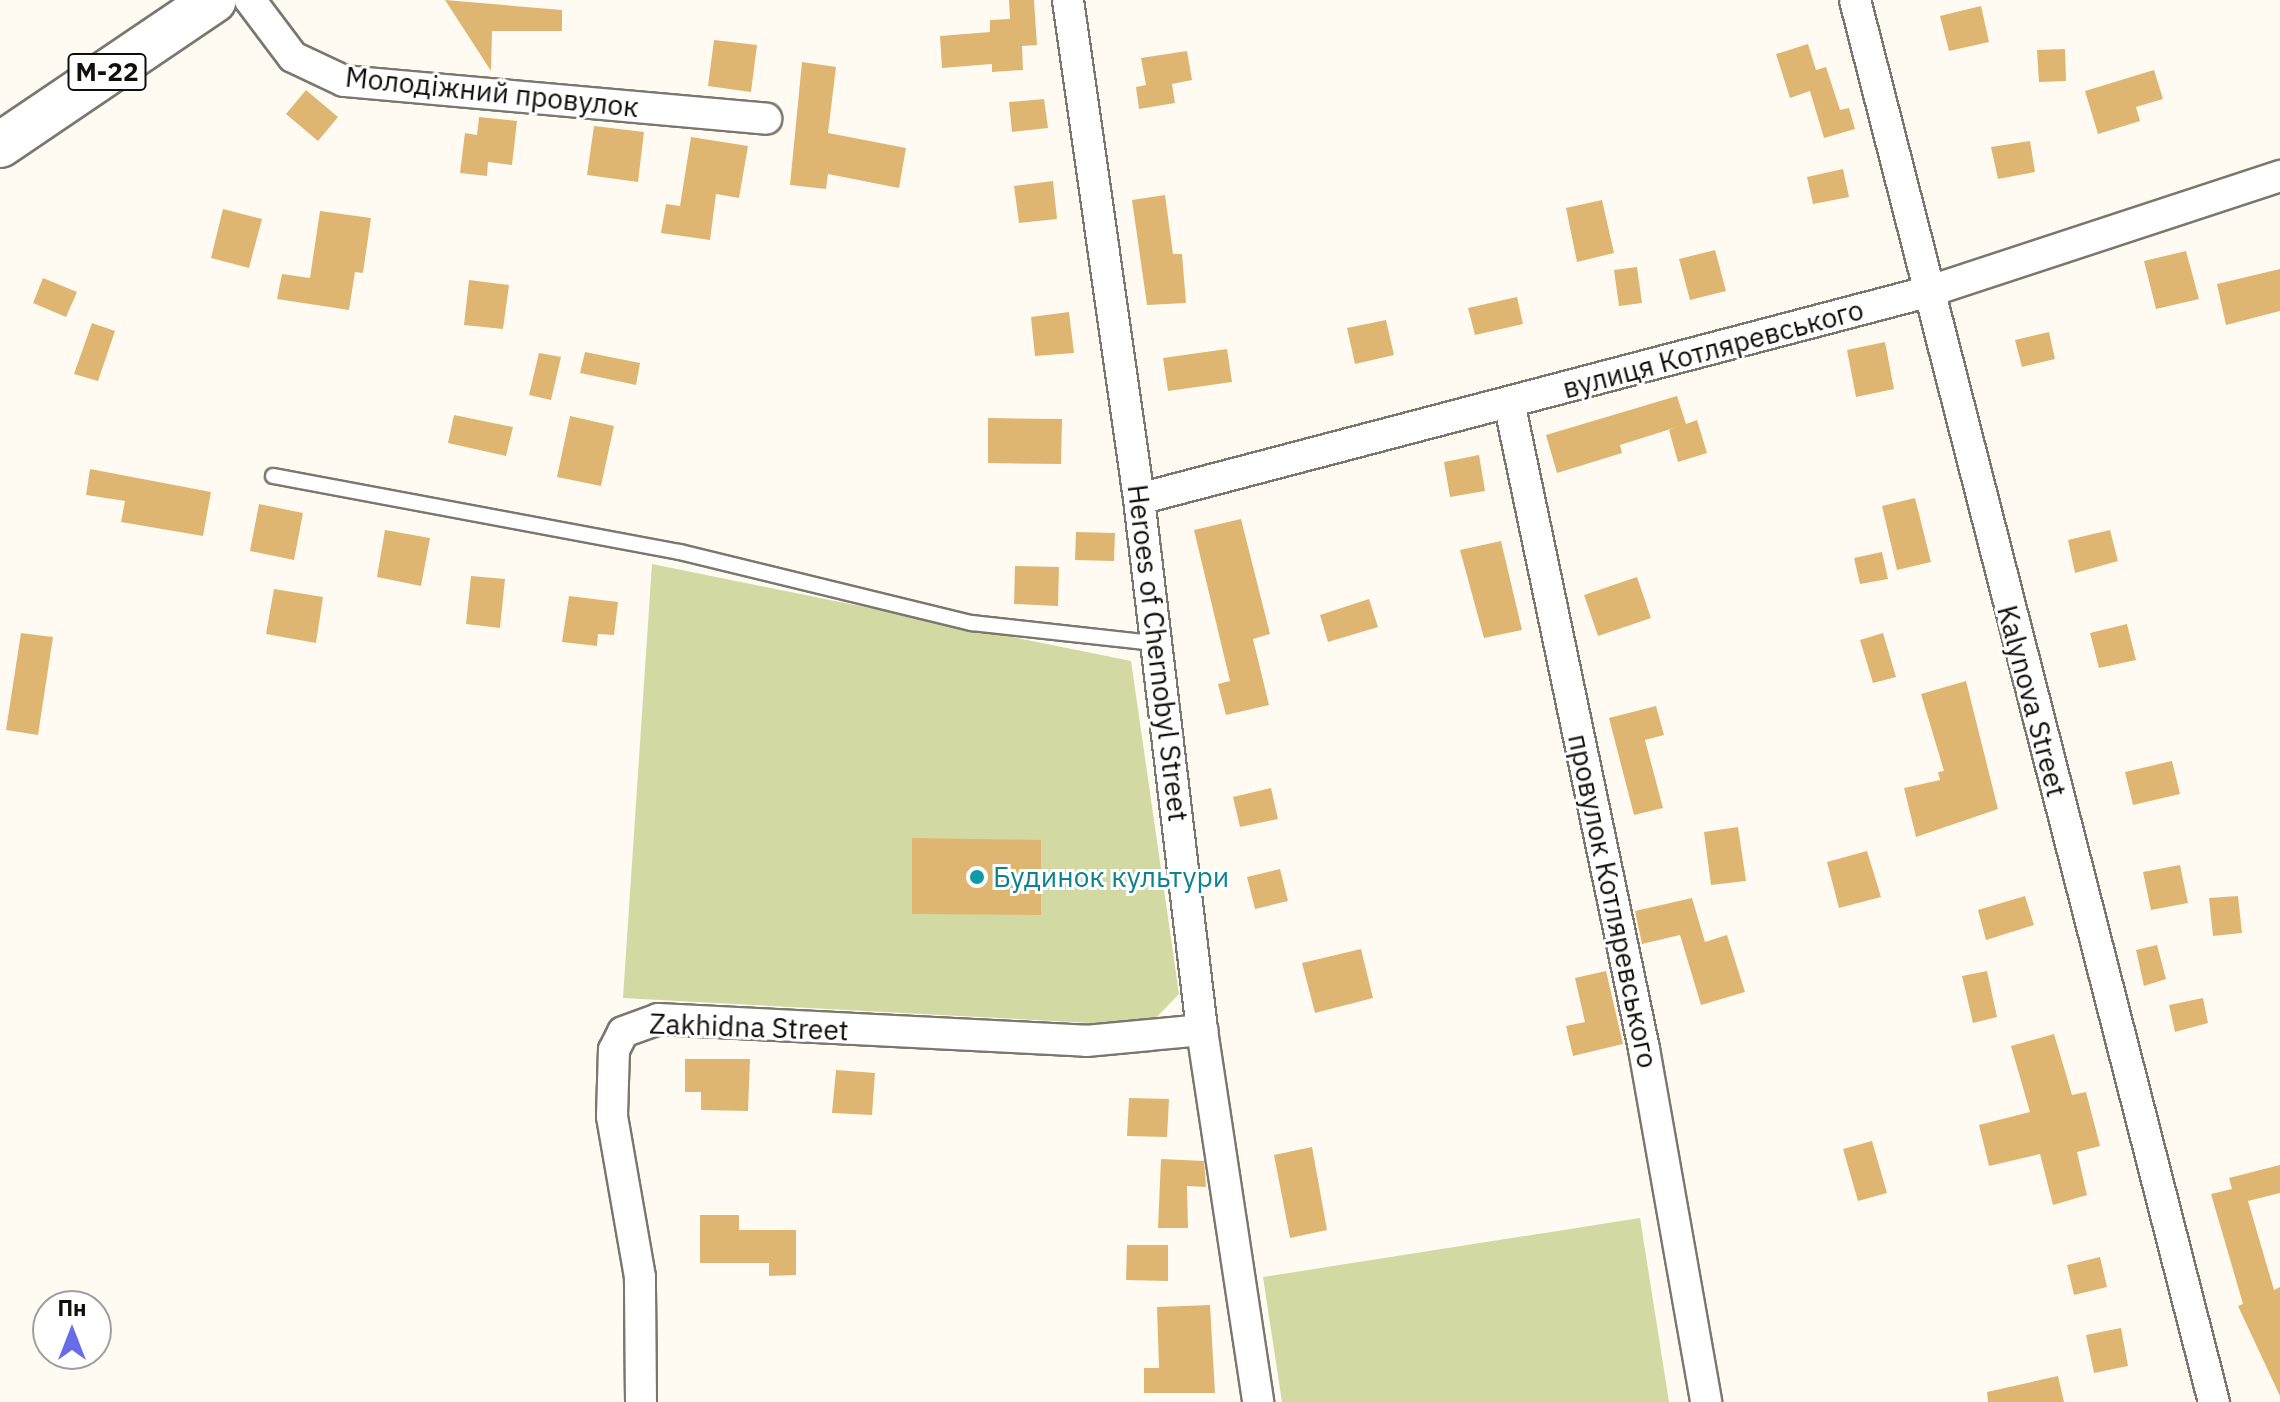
<!DOCTYPE html>
<meta charset="utf-8">
<style>
body{margin:0}
#map{position:relative;width:2280px;height:1402px;overflow:hidden;background:#fffaf2;font-family:"IBM Plex Sans",sans-serif}
div>[style]{position:absolute}
.green>*{inset:0;background:#d2d9a2}
.building>*{inset:0;background:#deb671}
.roads{filter:drop-shadow(2px 0 #7c776e) drop-shadow(-2px 0 #7c776e) drop-shadow(0 2px #7c776e) drop-shadow(0 -2px #7c776e)}
.service>*{height:14px;margin:-7px;padding:0 7px;transform-origin:7px;border-radius:7px;background:#fff}
.minor>*{height:30px;margin:-15px;padding:0 15px;transform-origin:15px;border-radius:15px;background:#fff}
.trunk>*{height:44px;margin:-22px;padding:0 22px;transform-origin:22px;border-radius:22px;background:#fff}
.dots>*{width:22px;height:22px;translate:-50% -50%;box-sizing:border-box;border:4px solid #fff;border-radius:50%}
span{translate:-50% -50%;white-space:nowrap;text-align:center;line-height:1.15;-webkit-text-stroke:6px #fff;paint-order:stroke}
.shield-label span{padding:2px 6px;background:#fff;border:2px solid;border-radius:6px;-webkit-text-stroke-width:0}
.shield-label{font-size:26px;color:#110f0b;font-weight:700}
.street-label{font-size:28px;color:#110f0b}
.culture-label{font-size:28px;color:#0d838f}
.left{translate:0 -50%;text-align:left}
.north{position:absolute;left:32px;top:1290px;width:80px;height:80px;box-sizing:border-box;background:#fff;border:2px solid #a09f9d;border-radius:50%;rotate:0deg;font-size:22px;font-weight:700;line-height:32px;text-align:center;color:#110f0b}
.north::after{content:'';display:block;margin:auto;width:28px;height:36px;background:#666de6;clip-path:polygon(50% 0,100% 100%,50% 72%,0 100%)}
</style>
<div id="map">
<div class="green">
<i style="clip-path:polygon(652px 564px,1131px 661px,1179px 994px,1148px 1026px,623px 998px)"></i>
<i style="clip-path:polygon(1640px 1218px,1669px 1402px,1282px 1402px,1263px 1277px)"></i>
</div>
<div class="building">
<i style="clip-path:polygon(445px 0,562px 10px,562px 31px,492px 31px,491px 71px)"></i>
<i style="clip-path:polygon(1009px 0,1034px 0,1037px 45px,1022px 46px,1023px 70px,992px 72px,992px 64px,942px 68px,940px 36px,990px 32px,990px 20px,1010px 19px)"></i>
<i style="clip-path:polygon(1981px 6px,1989px 42px,1949px 51px,1940px 16px)"></i>
<i style="clip-path:polygon(714px 40px,757px 45px,751px 92px,708px 86px)"></i>
<i style="clip-path:polygon(1808px 44px,1816px 70px,1826px 67px,1840px 110px,1849px 108px,1855px 129px,1824px 138px,1810px 91px,1790px 98px,1776px 54px)"></i>
<i style="clip-path:polygon(2065px 49px,2066px 81px,2039px 82px,2037px 50px)"></i>
<i style="clip-path:polygon(1187px 51px,1192px 80px,1172px 84px,1175px 103px,1139px 109px,1136px 87px,1146px 85px,1141px 58px)"></i>
<i style="clip-path:polygon(802px 62px,836px 67px,828px 133px,906px 148px,899px 188px,828px 174px,826px 189px,790px 185px)"></i>
<i style="clip-path:polygon(2154px 70px,2163px 99px,2136px 107px,2140px 121px,2098px 134px,2085px 91px)"></i>
<i style="clip-path:polygon(306px 90px,338px 117px,318px 141px,286px 114px)"></i>
<i style="clip-path:polygon(1044px 99px,1048px 128px,1012px 132px,1009px 102px)"></i>
<i style="clip-path:polygon(479px 117px,517px 121px,512px 165px,488px 162px,487px 176px,460px 173px,465px 133px,477px 135px)"></i>
<i style="clip-path:polygon(594px 126px,644px 132px,638px 182px,587px 175px)"></i>
<i style="clip-path:polygon(691px 137px,748px 146px,739px 198px,716px 194px,710px 240px,661px 233px,666px 204px,680px 206px)"></i>
<i style="clip-path:polygon(2030px 141px,2035px 172px,1998px 179px,1991px 147px)"></i>
<i style="clip-path:polygon(1843px 169px,1849px 197px,1813px 204px,1807px 177px)"></i>
<i style="clip-path:polygon(1053px 181px,1057px 219px,1019px 223px,1014px 186px)"></i>
<i style="clip-path:polygon(1165px 195px,1173px 254px,1182px 254px,1186px 303px,1147px 305px,1132px 200px)"></i>
<i style="clip-path:polygon(1602px 200px,1614px 253px,1577px 262px,1566px 208px)"></i>
<i style="clip-path:polygon(223px 209px,262px 219px,249px 268px,211px 258px)"></i>
<i style="clip-path:polygon(320px 211px,371px 218px,363px 273px,355px 272px,349px 310px,277px 299px,282px 274px,310px 278px)"></i>
<i style="clip-path:polygon(1715px 250px,1726px 291px,1690px 300px,1679px 259px)"></i>
<i style="clip-path:polygon(2186px 251px,2199px 299px,2156px 309px,2144px 261px)"></i>
<i style="clip-path:polygon(1637px 267px,1642px 303px,1619px 306px,1614px 270px)"></i>
<i style="clip-path:polygon(2280px 269px,2280px 311px,2226px 325px,2217px 284px)"></i>
<i style="clip-path:polygon(43px 278px,77px 292px,66px 317px,33px 303px)"></i>
<i style="clip-path:polygon(469px 280px,509px 285px,503px 329px,464px 325px)"></i>
<i style="clip-path:polygon(1517px 297px,1523px 324px,1475px 335px,1468px 308px)"></i>
<i style="clip-path:polygon(1069px 312px,1074px 353px,1035px 356px,1031px 317px)"></i>
<i style="clip-path:polygon(1386px 320px,1394px 355px,1355px 364px,1347px 328px)"></i>
<i style="clip-path:polygon(92px 323px,115px 331px,98px 381px,74px 374px)"></i>
<i style="clip-path:polygon(2049px 332px,2055px 359px,2022px 367px,2015px 340px)"></i>
<i style="clip-path:polygon(1885px 342px,1894px 389px,1856px 397px,1847px 350px)"></i>
<i style="clip-path:polygon(1227px 349px,1232px 382px,1168px 391px,1163px 358px)"></i>
<i style="clip-path:polygon(585px 352px,640px 363px,636px 385px,580px 373px)"></i>
<i style="clip-path:polygon(539px 353px,561px 357px,551px 400px,529px 395px)"></i>
<i style="clip-path:polygon(1677px 396px,1686px 424px,1697px 420px,1707px 453px,1678px 462px,1669px 430px,1677px 427px,1620px 445px,1622px 453px,1557px 473px,1546px 435px)"></i>
<i style="clip-path:polygon(454px 415px,513px 427px,506px 456px,448px 443px)"></i>
<i style="clip-path:polygon(570px 416px,614px 426px,601px 486px,557px 477px)"></i>
<i style="clip-path:polygon(988px 418px,1062px 419px,1061px 464px,988px 463px)"></i>
<i style="clip-path:polygon(1479px 455px,1485px 491px,1450px 497px,1444px 462px)"></i>
<i style="clip-path:polygon(90px 469px,211px 492px,203px 536px,121px 522px,125px 501px,86px 495px)"></i>
<i style="clip-path:polygon(1915px 498px,1931px 562px,1897px 570px,1882px 506px)"></i>
<i style="clip-path:polygon(259px 504px,303px 513px,294px 560px,250px 551px)"></i>
<i style="clip-path:polygon(1241px 519px,1270px 634px,1253px 639px,1269px 705px,1226px 715px,1218px 684px,1230px 681px,1194px 530px)"></i>
<i style="clip-path:polygon(385px 530px,430px 538px,421px 586px,377px 577px)"></i>
<i style="clip-path:polygon(2110px 530px,2118px 561px,2075px 573px,2068px 540px)"></i>
<i style="clip-path:polygon(1076px 532px,1115px 533px,1114px 561px,1075px 560px)"></i>
<i style="clip-path:polygon(1501px 541px,1522px 630px,1484px 638px,1460px 550px)"></i>
<i style="clip-path:polygon(1882px 552px,1888px 579px,1860px 584px,1854px 558px)"></i>
<i style="clip-path:polygon(1015px 566px,1059px 567px,1058px 606px,1014px 604px)"></i>
<i style="clip-path:polygon(471px 576px,505px 579px,500px 628px,466px 624px)"></i>
<i style="clip-path:polygon(1637px 577px,1651px 618px,1598px 636px,1584px 595px)"></i>
<i style="clip-path:polygon(274px 589px,323px 597px,316px 643px,266px 634px)"></i>
<i style="clip-path:polygon(569px 596px,618px 602px,614px 635px,598px 634px,597px 646px,562px 642px)"></i>
<i style="clip-path:polygon(1369px 599px,1378px 627px,1328px 642px,1320px 615px)"></i>
<i style="clip-path:polygon(2127px 624px,2136px 660px,2099px 668px,2090px 633px)"></i>
<i style="clip-path:polygon(21px 633px,53px 637px,38px 735px,6px 730px)"></i>
<i style="clip-path:polygon(1883px 633px,1896px 677px,1873px 683px,1860px 640px)"></i>
<i style="clip-path:polygon(1966px 681px,1998px 809px,1916px 837px,1904px 788px,1940px 780px,1938px 772px,1944px 771px,1921px 694px)"></i>
<i style="clip-path:polygon(1656px 706px,1664px 735px,1645px 740px,1663px 808px,1634px 815px,1609px 718px)"></i>
<i style="clip-path:polygon(2172px 761px,2180px 794px,2133px 805px,2125px 772px)"></i>
<i style="clip-path:polygon(1271px 788px,1278px 819px,1240px 827px,1233px 797px)"></i>
<i style="clip-path:polygon(1738px 827px,1746px 881px,1711px 885px,1704px 832px)"></i>
<i style="clip-path:polygon(912px 838px,1041px 840px,1041px 915px,912px 914px)"></i>
<i style="clip-path:polygon(1867px 851px,1881px 897px,1839px 908px,1827px 862px)"></i>
<i style="clip-path:polygon(2180px 865px,2188px 903px,2151px 910px,2143px 872px)"></i>
<i style="clip-path:polygon(1280px 869px,1288px 901px,1255px 909px,1247px 877px)"></i>
<i style="clip-path:polygon(2025px 896px,2034px 925px,1986px 940px,1978px 910px)"></i>
<i style="clip-path:polygon(2238px 896px,2242px 933px,2213px 936px,2209px 898px)"></i>
<i style="clip-path:polygon(1692px 898px,1705px 942px,1727px 935px,1745px 992px,1701px 1005px,1680px 935px,1642px 944px,1635px 911px)"></i>
<i style="clip-path:polygon(2157px 945px,2166px 979px,2144px 986px,2136px 950px)"></i>
<i style="clip-path:polygon(1361px 949px,1373px 998px,1315px 1013px,1302px 963px)"></i>
<i style="clip-path:polygon(1606px 971px,1623px 1044px,1573px 1056px,1566px 1026px,1585px 1022px,1575px 978px)"></i>
<i style="clip-path:polygon(1987px 971px,1997px 1017px,1973px 1023px,1962px 976px)"></i>
<i style="clip-path:polygon(2203px 998px,2208px 1023px,2175px 1032px,2169px 1005px)"></i>
<i style="clip-path:polygon(2054px 1034px,2072px 1095px,2086px 1092px,2100px 1146px,2077px 1152px,2087px 1195px,2053px 1205px,2040px 1154px,1989px 1166px,1979px 1125px,2030px 1112px,2011px 1046px)"></i>
<i style="clip-path:polygon(685px 1059px,750px 1059px,748px 1111px,701px 1110px,701px 1092px,685px 1092px)"></i>
<i style="clip-path:polygon(836px 1070px,875px 1073px,872px 1115px,832px 1113px)"></i>
<i style="clip-path:polygon(1129px 1098px,1169px 1099px,1167px 1137px,1127px 1136px)"></i>
<i style="clip-path:polygon(1872px 1141px,1887px 1193px,1858px 1201px,1843px 1149px)"></i>
<i style="clip-path:polygon(1312px 1147px,1327px 1230px,1290px 1238px,1274px 1155px)"></i>
<i style="clip-path:polygon(1161px 1159px,1204px 1161px,1206px 1187px,1187px 1186px,1188px 1228px,1158px 1228px)"></i>
<i style="clip-path:polygon(2280px 1165px,2280px 1193px,2248px 1201px,2274px 1290px,2280px 1287px,2280px 1396px,2238px 1306px,2243px 1304px,2211px 1194px,2232px 1189px,2229px 1178px)"></i>
<i style="clip-path:polygon(700px 1215px,739px 1215px,739px 1230px,796px 1230px,796px 1275px,769px 1276px,769px 1263px,700px 1263px)"></i>
<i style="clip-path:polygon(1127px 1245px,1168px 1245px,1168px 1281px,1126px 1280px)"></i>
<i style="clip-path:polygon(2100px 1257px,2107px 1287px,2074px 1295px,2067px 1265px)"></i>
<i style="clip-path:polygon(1210px 1305px,1215px 1393px,1144px 1393px,1144px 1368px,1159px 1368px,1157px 1307px)"></i>
<i style="clip-path:polygon(2121px 1328px,2128px 1366px,2094px 1373px,2086px 1335px)"></i>
<i style="clip-path:polygon(2058px 1376px,2064px 1402px,1988px 1402px,1987px 1392px)"></i>
</div>
<div class="roads">
<div class="service">
<i style="left:273px;top:476px;width:414px;rotate:10.6deg"></i>
<i style="left:680px;top:552px;width:301px;rotate:13.7deg"></i>
<i style="left:972px;top:623px;width:181px;rotate:6.3deg"></i>
</div>
<div class="minor">
<i style="left:250px;top:0;width:71px;rotate:53deg"></i>
<i style="left:293px;top:57px;width:56px;rotate:25.2deg"></i>
<i style="left:344px;top:81px;width:424px;rotate:5.1deg"></i>
<i style="left:1068px;top:0;width:504px;rotate:81.9deg"></i>
<i style="left:1139px;top:499px;width:535px;rotate:83.23deg"></i>
<i style="left:1202px;top:1030px;width:376px;rotate:81.4deg"></i>
<i style="left:1855px;top:0;width:1447px;rotate:75.64deg"></i>
<i style="left:1509px;top:402px;width:661px;rotate:78.21deg"></i>
<i style="left:1644px;top:1049px;width:358px;rotate:80deg"></i>
<i style="left:1139px;top:499px;width:815px;rotate:-14.72deg"></i>
<i style="left:1927px;top:292px;width:372px;rotate:-18.2deg"></i>
<i style="left:641px;top:1402px;width:125px;rotate:-90.5deg"></i>
<i style="left:640px;top:1277px;width:163px;rotate:-99.9deg"></i>
<i style="left:612px;top:1116px;width:66px;rotate:-88.3deg"></i>
<i style="left:614px;top:1050px;width:20px;rotate:-63deg"></i>
<i style="left:623px;top:1032px;width:37px;rotate:-20deg"></i>
<i style="left:658px;top:1019px;width:429px;rotate:2.9deg"></i>
<i style="left:1086px;top:1041px;width:117px;rotate:-5.4deg"></i>
</div>
<div class="trunk">
<i style="left:0;top:145px;width:258px;rotate:-34.1deg"></i>
</div>
</div>
<div class="dots">
<i style="left:977px;top:877px;background:#0f9aa8"></i>
</div>
<div class="shield-label">
<span style="left:107px;top:72px">М-22</span>
</div>
<div class="street-label">
<span style="left:492px;top:92px;rotate:6deg">Молодіжний провулок</span>
<span style="left:1713px;top:349px;rotate:-15deg">вулиця Котляревського</span>
<span style="left:1158px;top:653px;rotate:83deg">Heroes of Chernobyl Street</span>
<span style="left:2032px;top:701px;rotate:75deg">Kalynova Street</span>
<span style="left:1613px;top:901px;rotate:78deg">провулок Котляревського</span>
<span style="left:749px;top:1027px;rotate:2deg">Zakhidna Street</span>
</div>
<div class="culture-label">
<span class="left" style="left:993px;top:877px">Будинок культури</span>
</div>
<div class="north">Пн</div>
</div>
